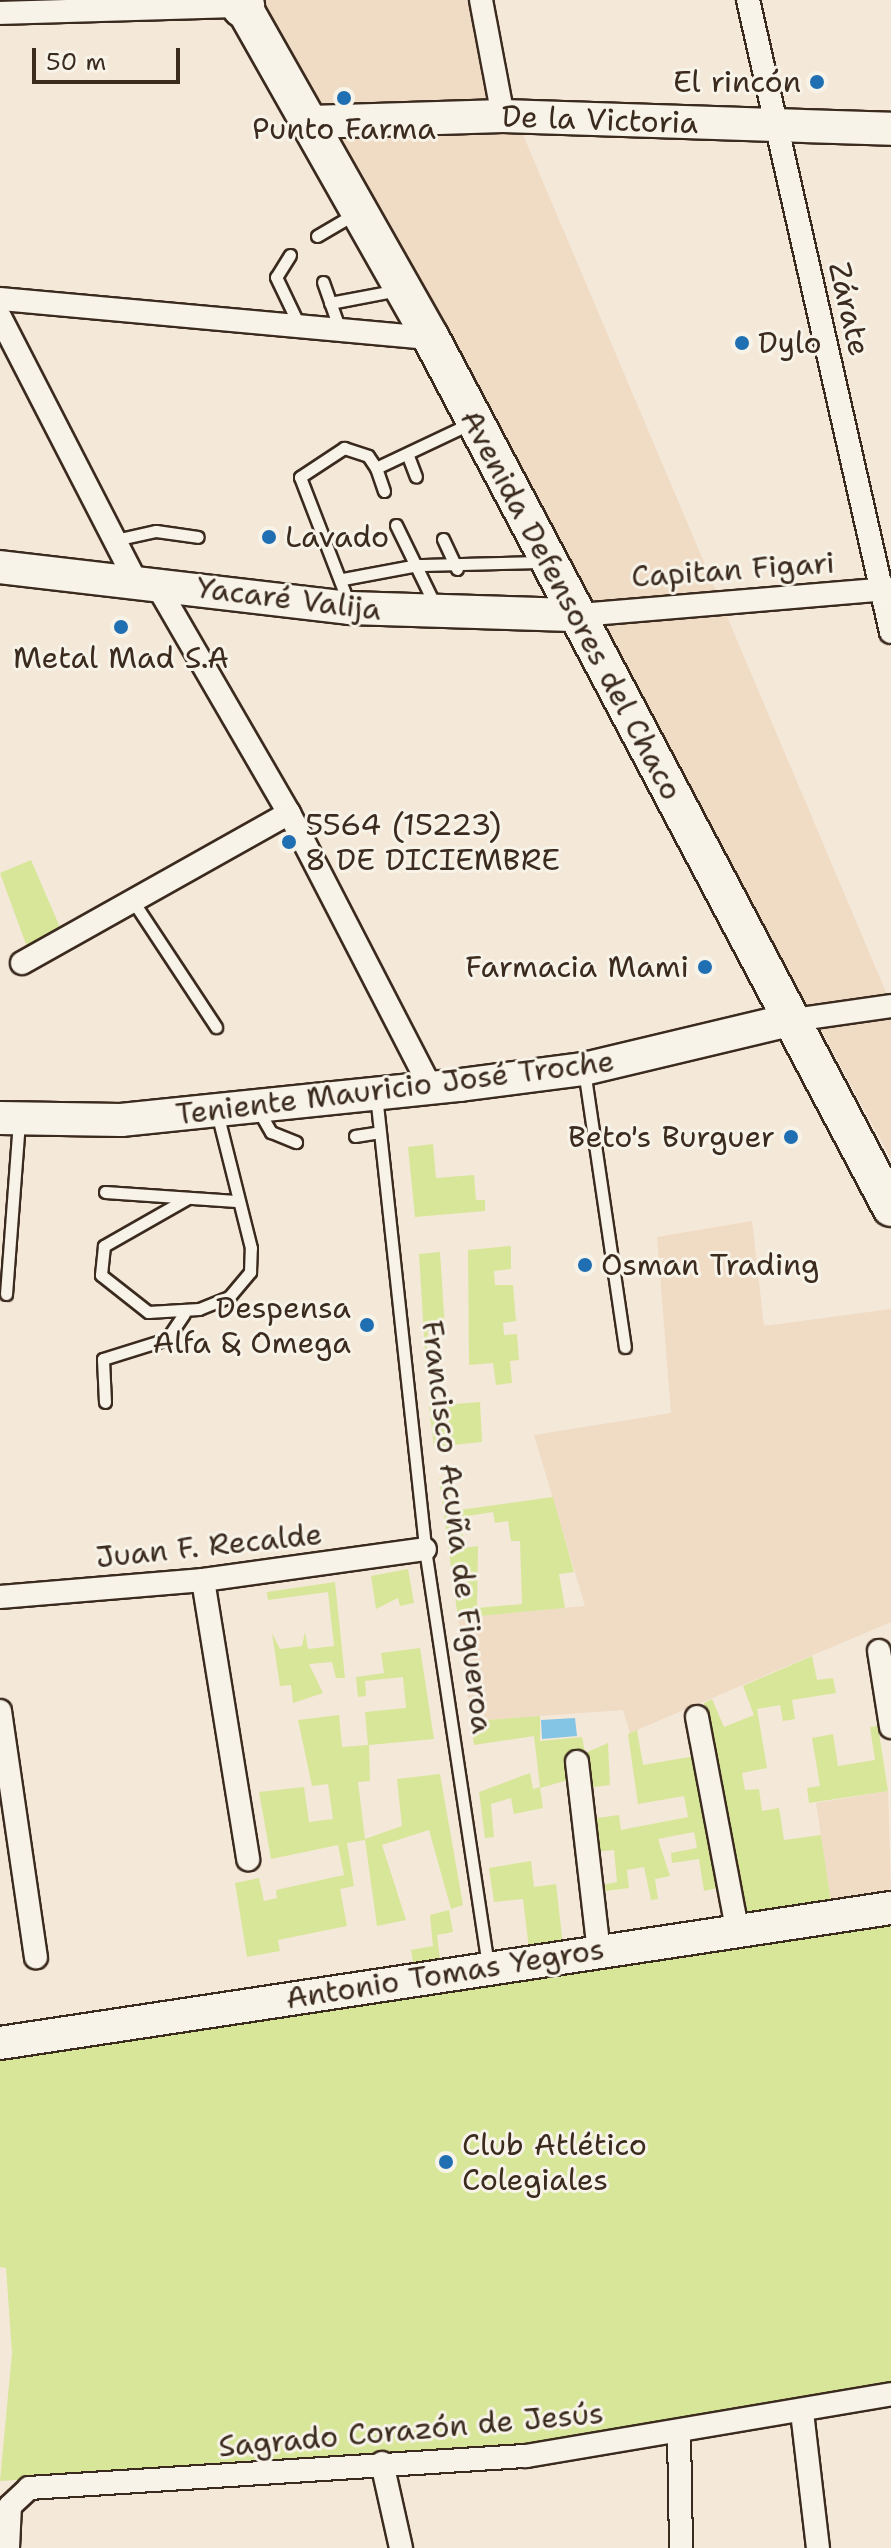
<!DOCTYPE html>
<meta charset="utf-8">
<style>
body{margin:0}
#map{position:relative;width:891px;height:2548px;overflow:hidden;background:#f4e8d8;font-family:"Shantell Sans",sans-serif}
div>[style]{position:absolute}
.built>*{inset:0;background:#f0dbc5}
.green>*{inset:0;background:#d8e699}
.water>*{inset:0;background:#84c4e5}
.roads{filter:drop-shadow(2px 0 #3b2a1e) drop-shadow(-2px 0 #3b2a1e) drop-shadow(0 2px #3b2a1e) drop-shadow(0 -2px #3b2a1e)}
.lane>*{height:11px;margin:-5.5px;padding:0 5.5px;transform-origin:5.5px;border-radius:5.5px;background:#f7f3e8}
.street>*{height:22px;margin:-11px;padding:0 11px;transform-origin:11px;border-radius:11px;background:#f7f3e8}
.secondary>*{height:32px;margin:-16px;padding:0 16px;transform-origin:16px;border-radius:16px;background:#f7f3e8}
.primary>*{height:36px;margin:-18px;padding:0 18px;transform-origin:18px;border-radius:18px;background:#f7f3e8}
.highway>*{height:42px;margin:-21px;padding:0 21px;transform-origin:21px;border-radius:21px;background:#f7f3e8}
.dots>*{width:22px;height:22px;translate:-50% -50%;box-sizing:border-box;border:4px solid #f7f3e8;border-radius:50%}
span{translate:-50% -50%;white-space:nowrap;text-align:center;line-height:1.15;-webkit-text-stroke:6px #f7f3e8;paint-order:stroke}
.poi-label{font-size:30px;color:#3b2a1e}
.right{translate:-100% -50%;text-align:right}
.left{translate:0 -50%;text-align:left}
.street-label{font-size:30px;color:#3b2a1e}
.scale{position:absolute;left:32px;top:48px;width:148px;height:36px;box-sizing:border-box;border:4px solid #3b2a1e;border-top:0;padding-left:10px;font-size:24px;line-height:28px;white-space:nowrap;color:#3b2a1e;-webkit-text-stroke:6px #f7f3e8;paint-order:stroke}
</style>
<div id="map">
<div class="built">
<i style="clip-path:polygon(261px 0,466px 0,891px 1004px,891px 1159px)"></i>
<i style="clip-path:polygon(752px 1221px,764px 1326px,891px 1309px,891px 1622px,630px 1733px,623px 1710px,471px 1721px,458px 1618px,585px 1606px,534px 1435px,671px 1413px,657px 1237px)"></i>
<i style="clip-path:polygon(888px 1791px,891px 1893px,831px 1902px,816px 1803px)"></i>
</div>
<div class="green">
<i style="clip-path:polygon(31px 860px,62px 932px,27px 947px,0 873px)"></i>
<i style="clip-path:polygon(433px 1144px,436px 1178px,474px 1175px,476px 1200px,485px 1200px,485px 1211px,415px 1217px,408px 1147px)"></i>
<i style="clip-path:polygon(511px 1246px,511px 1269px,494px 1271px,495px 1285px,513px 1285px,516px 1321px,503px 1323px,504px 1335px,517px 1334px,519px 1360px,510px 1361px,512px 1383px,496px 1385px,493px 1363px,469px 1365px,468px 1250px)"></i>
<i style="clip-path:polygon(440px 1252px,445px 1329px,428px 1331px,426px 1368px,419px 1254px)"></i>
<i style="clip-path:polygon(480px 1402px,482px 1442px,434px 1447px,429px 1406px)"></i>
<i style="clip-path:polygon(evenodd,447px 1478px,452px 1511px,553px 1497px,574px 1572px,559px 1574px,565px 1608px,458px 1618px,439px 1479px,447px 1478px,493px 1512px,495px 1523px,508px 1521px,511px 1541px,520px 1541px,522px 1604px,477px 1608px,478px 1546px,464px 1548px,461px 1517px,493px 1512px)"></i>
<i style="clip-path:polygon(408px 1569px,414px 1603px,400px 1606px,398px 1598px,376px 1609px,371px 1576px)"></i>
<i style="clip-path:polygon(335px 1582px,345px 1678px,336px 1678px,332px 1662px,309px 1664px,323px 1693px,293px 1703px,291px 1685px,280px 1686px,272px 1633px,280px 1649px,302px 1646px,305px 1632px,308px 1649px,334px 1646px,328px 1592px,268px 1600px,267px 1592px)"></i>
<i style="clip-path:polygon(420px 1648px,434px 1739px,369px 1745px,370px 1781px,358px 1782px,365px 1839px,402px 1826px,397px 1779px,440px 1774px,463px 1905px,451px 1909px,429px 1830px,382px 1845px,406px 1920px,377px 1926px,365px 1840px,347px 1843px,354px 1886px,340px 1889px,347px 1926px,278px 1940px,280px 1951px,247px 1957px,235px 1883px,259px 1878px,264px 1901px,277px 1898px,276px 1890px,344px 1875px,338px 1845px,271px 1859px,259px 1792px,304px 1787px,309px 1822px,333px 1819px,328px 1784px,312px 1786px,298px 1720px,339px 1715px,342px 1747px,368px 1745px,365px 1712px,406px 1708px,403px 1677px,365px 1681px,366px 1696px,358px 1697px,356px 1677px,384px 1673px,381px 1653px)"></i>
<i style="clip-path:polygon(812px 1656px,817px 1680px,833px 1678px,836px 1693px,792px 1700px,795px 1719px,783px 1721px,780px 1705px,757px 1709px,767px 1768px,742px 1773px,745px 1790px,759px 1789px,762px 1811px,779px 1808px,784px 1840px,821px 1835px,831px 1902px,741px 1916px,704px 1703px,712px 1699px,724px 1727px,754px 1715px,743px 1686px)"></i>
<i style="clip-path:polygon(540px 1716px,540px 1741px,582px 1737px,585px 1753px,608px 1743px,610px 1785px,587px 1788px,572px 1779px,540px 1788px,543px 1808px,514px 1814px,511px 1798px,491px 1804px,494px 1837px,485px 1838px,479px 1792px,530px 1773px,533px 1789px,540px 1787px,534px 1736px,474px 1745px,471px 1721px)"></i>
<i style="clip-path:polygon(878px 1726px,888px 1791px,809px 1803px,807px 1788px,820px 1786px,812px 1738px,833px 1734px,838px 1766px,875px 1760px,870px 1727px)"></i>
<i style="clip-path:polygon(637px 1730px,643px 1765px,695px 1756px,718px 1888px,704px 1891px,699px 1859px,672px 1863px,671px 1853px,697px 1848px,694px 1832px,658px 1839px,670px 1876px,655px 1879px,658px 1899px,651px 1900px,644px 1867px,627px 1870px,629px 1888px,598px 1892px,597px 1886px,617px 1882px,614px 1850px,594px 1852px,590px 1819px,619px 1815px,621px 1830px,688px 1817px,684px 1796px,638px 1804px,628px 1734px)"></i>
<i style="clip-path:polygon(531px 1861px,534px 1887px,556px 1884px,563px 1945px,529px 1949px,523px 1899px,494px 1902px,489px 1868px)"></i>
<i style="clip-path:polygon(449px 1910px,453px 1932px,437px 1935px,440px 1959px,413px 1963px,411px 1950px,433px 1946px,430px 1915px)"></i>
<i style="clip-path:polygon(891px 1920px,891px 2386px,504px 2450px,0 2481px,12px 2353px,6px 2268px,0 2267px,0 2057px)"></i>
</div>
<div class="water">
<i style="clip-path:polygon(575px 1718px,577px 1736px,542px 1739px,541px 1720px)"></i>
</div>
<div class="roads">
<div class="lane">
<i style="left:317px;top:236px;width:45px;rotate:-30.5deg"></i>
<i style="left:290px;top:255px;width:26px;rotate:122deg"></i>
<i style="left:276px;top:277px;width:55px;rotate:64.4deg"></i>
<i style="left:323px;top:282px;width:51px;rotate:70.5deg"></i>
<i style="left:330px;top:303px;width:69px;rotate:-10.8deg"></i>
<i style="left:408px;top:456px;width:22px;rotate:69deg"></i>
<i style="left:384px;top:491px;width:24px;rotate:-109deg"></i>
<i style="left:376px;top:468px;width:103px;rotate:-25.3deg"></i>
<i style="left:396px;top:525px;width:91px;rotate:64deg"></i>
<i style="left:443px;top:539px;width:33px;rotate:65deg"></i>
<i style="left:115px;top:540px;width:42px;rotate:-12.4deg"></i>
<i style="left:156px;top:531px;width:42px;rotate:8.1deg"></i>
<i style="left:343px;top:579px;width:76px;rotate:-10.6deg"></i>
<i style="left:418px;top:565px;width:126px;rotate:-1.4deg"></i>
<i style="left:349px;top:604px;width:136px;rotate:-111.1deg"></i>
<i style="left:300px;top:477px;width:53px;rotate:-33.4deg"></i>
<i style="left:344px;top:448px;width:25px;rotate:18deg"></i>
<i style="left:368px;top:456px;width:14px;rotate:56deg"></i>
<i style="left:133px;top:901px;width:151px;rotate:56.6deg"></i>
<i style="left:584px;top:1070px;width:280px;rotate:81.6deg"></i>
<i style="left:376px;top:1095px;width:457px;rotate:83.8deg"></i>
<i style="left:425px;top:1549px;width:421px;rotate:81.4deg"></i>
<i style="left:257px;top:1108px;width:28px;rotate:60deg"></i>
<i style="left:271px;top:1132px;width:27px;rotate:22deg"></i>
<i style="left:355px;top:1136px;width:25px;rotate:-9deg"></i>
<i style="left:105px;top:1192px;width:131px;rotate:3.9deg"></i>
<i style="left:188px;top:1198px;width:97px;rotate:150.3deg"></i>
<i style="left:104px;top:1246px;width:29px;rotate:96deg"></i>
<i style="left:101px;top:1275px;width:60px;rotate:38.2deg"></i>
<i style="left:148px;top:1312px;width:51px;rotate:-3.4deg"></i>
<i style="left:199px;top:1309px;width:32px;rotate:-22deg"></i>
<i style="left:229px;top:1297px;width:33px;rotate:-50deg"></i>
<i style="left:250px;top:1272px;width:24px;rotate:-88deg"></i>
<i style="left:251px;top:1248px;width:139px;rotate:-104.1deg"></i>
<i style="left:6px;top:1294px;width:174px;rotate:-85.7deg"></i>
<i style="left:105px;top:1402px;width:43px;rotate:-92.7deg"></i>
<i style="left:103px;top:1359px;width:67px;rotate:-17.4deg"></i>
<i style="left:167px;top:1339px;width:30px;rotate:-56deg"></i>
</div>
<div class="street">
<i style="left:481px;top:0;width:118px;rotate:79.3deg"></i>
<i style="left:748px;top:0;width:648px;rotate:77.25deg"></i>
<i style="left:0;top:13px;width:243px;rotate:-1.7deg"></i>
<i style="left:0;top:299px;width:433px;rotate:5.2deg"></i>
<i style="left:0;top:317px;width:296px;rotate:62.8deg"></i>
<i style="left:155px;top:582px;width:267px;rotate:59.9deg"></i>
<i style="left:289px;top:813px;width:309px;rotate:62.7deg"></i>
<i style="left:579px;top:615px;width:313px;rotate:-4.8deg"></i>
<i style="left:22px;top:963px;width:306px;rotate:-29.3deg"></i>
<i style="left:786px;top:1021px;width:106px;rotate:-8.1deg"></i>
<i style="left:203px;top:1580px;width:283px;rotate:80.8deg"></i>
<i style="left:0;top:1597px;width:204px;rotate:-4.8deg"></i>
<i style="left:203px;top:1580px;width:224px;rotate:-7.9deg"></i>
<i style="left:879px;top:1651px;width:77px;rotate:81deg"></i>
<i style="left:0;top:1711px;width:249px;rotate:81.7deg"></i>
<i style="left:697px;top:1717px;width:215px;rotate:79.3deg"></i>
<i style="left:577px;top:1762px;width:191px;rotate:83.4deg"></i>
<i style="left:802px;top:2412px;width:137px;rotate:83.3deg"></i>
<i style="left:679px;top:2432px;width:116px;rotate:89deg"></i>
<i style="left:382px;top:2463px;width:87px;rotate:77.4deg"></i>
<i style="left:8px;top:2548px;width:42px;rotate:-87.3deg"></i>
<i style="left:10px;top:2506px;width:26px;rotate:-43deg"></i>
<i style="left:29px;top:2488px;width:498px;rotate:-3.7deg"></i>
<i style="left:526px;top:2456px;width:370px;rotate:-9.6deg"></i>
</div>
<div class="secondary">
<i style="left:310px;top:122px;width:193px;rotate:-1.8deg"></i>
<i style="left:503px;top:116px;width:388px;rotate:1.9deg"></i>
<i style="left:0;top:567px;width:352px;rotate:6.7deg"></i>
<i style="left:350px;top:608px;width:229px;rotate:1.8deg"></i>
<i style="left:0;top:1118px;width:121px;rotate:0.9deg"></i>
<i style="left:121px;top:1120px;width:341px;rotate:-5.9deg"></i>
<i style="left:460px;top:1085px;width:125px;rotate:-7.4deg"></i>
<i style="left:584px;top:1069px;width:208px;rotate:-13.4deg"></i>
<i style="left:0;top:2043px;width:901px;rotate:-8.62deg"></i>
</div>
<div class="primary">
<i style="left:243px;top:6px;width:382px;rotate:60.5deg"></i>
<i style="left:431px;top:338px;width:984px;rotate:62.13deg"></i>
</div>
<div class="highway">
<i style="left:240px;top:0;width:7px;rotate:63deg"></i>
</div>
</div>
<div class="dots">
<i style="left:817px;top:82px;background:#1f6fb2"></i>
<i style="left:344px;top:98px;background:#1f6fb2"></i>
<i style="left:742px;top:343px;background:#1f6fb2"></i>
<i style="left:269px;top:537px;background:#1f6fb2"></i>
<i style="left:121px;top:627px;background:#1f6fb2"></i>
<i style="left:289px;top:842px;background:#1f6fb2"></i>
<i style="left:705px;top:967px;background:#1f6fb2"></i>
<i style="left:791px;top:1137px;background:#1f6fb2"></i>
<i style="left:585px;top:1265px;background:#1f6fb2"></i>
<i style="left:367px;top:1325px;background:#1f6fb2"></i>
<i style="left:446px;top:2162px;background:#1f6fb2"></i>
</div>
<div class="poi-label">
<span class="right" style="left:801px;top:82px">El rincón</span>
<span style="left:344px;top:129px">Punto Farma</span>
<span class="left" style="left:758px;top:343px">Dylo</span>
<span class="left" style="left:285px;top:537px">Lavado</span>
<span style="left:121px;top:658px">Metal Mad S.A</span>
<span class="left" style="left:305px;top:842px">5564 (15223)<br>8 DE DICIEMBRE</span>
<span class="right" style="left:689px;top:967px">Farmacia Mami</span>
<span class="right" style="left:775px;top:1137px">Beto's Burguer</span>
<span class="left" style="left:601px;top:1265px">Osman Trading</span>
<span class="right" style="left:351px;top:1325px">Despensa<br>Alfa &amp; Omega</span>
<span class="left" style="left:462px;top:2162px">Club Atlético<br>Colegiales</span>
</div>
<div class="street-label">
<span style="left:600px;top:120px;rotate:2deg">De la Victoria</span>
<span style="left:849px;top:309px;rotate:77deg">Zárate</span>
<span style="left:733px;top:570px;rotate:-4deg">Capitan Figari</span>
<span style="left:289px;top:599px;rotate:7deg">Yacaré Valija</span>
<span style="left:571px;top:605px;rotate:62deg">Avenida Defensores del Chaco</span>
<span style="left:395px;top:1088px;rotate:-7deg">Teniente Mauricio José Troche</span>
<span style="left:457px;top:1527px;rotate:83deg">Francisco Acuña de Figueroa</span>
<span style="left:209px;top:1546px;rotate:-6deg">Juan F. Recalde</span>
<span style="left:445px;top:1974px;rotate:-9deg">Antonio Tomas Yegros</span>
<span style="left:411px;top:2430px;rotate:-5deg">Sagrado Corazón de Jesús</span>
</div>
<div class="scale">50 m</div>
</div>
